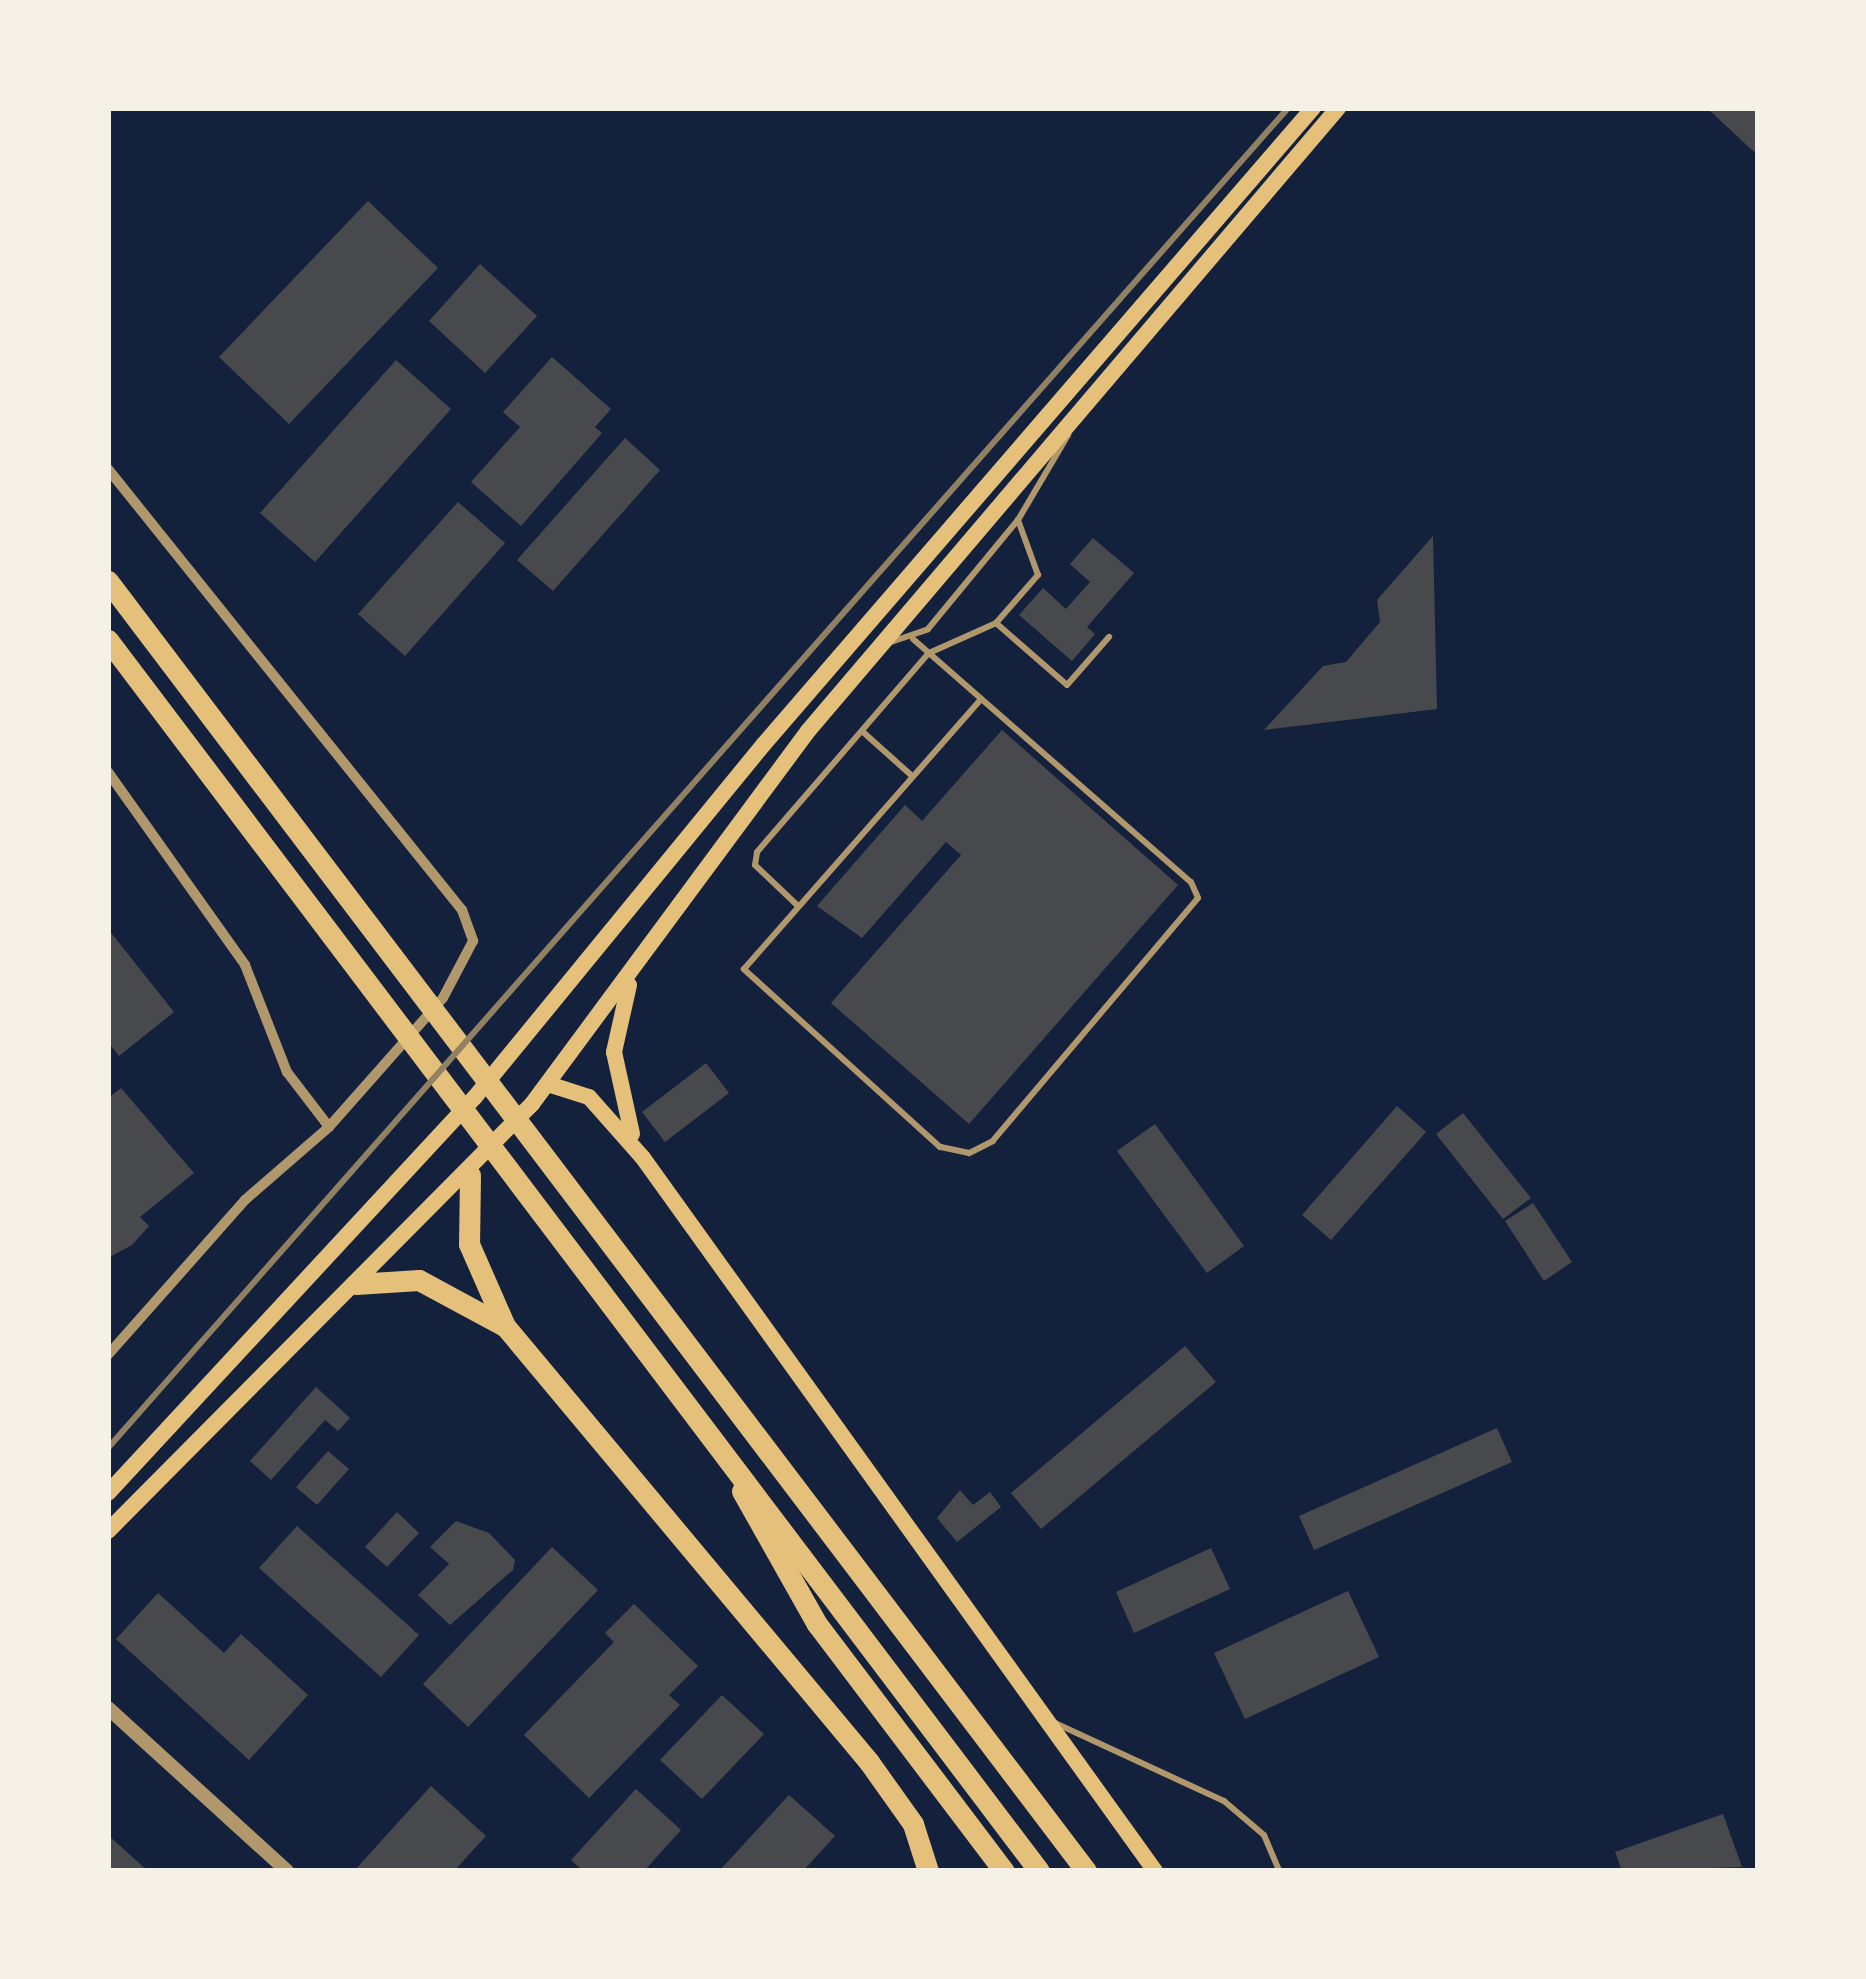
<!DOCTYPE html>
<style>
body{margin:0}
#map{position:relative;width:1866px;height:1979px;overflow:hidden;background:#14213d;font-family:Commissioner,sans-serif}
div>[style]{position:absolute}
.building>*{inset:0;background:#48494c}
.service>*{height:6px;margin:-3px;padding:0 3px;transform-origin:3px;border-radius:3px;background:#b1986c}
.minor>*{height:10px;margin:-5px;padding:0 5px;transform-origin:5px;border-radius:5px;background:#b1986c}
.tertiary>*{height:14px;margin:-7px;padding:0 7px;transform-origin:7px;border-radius:7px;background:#b1986c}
.primary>*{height:16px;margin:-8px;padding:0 8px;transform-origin:8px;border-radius:8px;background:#e5c07b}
.motorway>*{height:21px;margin:-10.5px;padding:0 10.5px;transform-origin:10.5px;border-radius:10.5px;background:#e5c07b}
.rail>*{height:6px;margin:-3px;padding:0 3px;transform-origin:3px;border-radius:3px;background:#918062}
span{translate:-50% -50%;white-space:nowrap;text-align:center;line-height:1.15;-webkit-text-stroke:10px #f6f1e7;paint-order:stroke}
.frame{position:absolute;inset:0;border:111px solid #f6f1e7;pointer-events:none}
</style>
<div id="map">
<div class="building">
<i style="clip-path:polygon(1707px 108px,1758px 108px,1758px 147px,1754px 152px)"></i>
<i style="clip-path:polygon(368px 201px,438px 268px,289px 424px,219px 357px)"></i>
<i style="clip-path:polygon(480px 264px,537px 316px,485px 373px,429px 321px)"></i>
<i style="clip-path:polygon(552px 357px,611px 409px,595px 427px,602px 433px,521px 526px,471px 482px,520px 427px,503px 412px)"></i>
<i style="clip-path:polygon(396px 360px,451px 409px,315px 562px,260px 513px)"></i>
<i style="clip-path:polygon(625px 438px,660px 470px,553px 591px,517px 560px)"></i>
<i style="clip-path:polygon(458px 502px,505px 543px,405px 656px,358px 614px)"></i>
<i style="clip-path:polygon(1433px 536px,1437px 709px,1264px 730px,1323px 666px,1346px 662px,1380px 622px,1377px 600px)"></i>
<i style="clip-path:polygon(1093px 538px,1134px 573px,1087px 627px,1095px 634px,1072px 661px,1019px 615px,1043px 588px,1066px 609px,1090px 582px,1070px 564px)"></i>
<i style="clip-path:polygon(1002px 730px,1178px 885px,969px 1124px,831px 1003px,961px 855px,946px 842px,862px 938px,817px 906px,905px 805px,922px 821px)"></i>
<i style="clip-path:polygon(108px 929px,174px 1012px,119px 1056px,108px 1042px)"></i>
<i style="clip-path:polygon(706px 1063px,729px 1093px,665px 1142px,642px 1112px)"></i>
<i style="clip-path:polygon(121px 1088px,194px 1173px,140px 1217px,149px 1226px,132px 1245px,108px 1258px,108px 1098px)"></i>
<i style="clip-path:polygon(1397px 1106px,1426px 1132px,1331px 1240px,1302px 1215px)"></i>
<i style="clip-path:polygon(1463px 1113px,1531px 1198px,1503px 1219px,1436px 1134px)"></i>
<i style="clip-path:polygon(1155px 1124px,1244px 1246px,1207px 1273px,1117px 1151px)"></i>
<i style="clip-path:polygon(1533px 1203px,1572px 1262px,1544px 1281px,1505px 1221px)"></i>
<i style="clip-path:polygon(1185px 1346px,1216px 1382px,1041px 1529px,1011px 1493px)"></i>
<i style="clip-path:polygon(316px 1387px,350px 1418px,338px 1431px,325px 1420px,271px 1480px,250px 1461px)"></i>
<i style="clip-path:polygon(1497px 1428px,1512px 1462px,1314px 1550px,1299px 1516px)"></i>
<i style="clip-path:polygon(328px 1451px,349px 1469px,317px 1505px,296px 1487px)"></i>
<i style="clip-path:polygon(960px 1490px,973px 1505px,990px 1492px,1001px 1507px,957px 1542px,937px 1518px)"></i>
<i style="clip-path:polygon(397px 1512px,419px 1533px,387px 1567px,365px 1547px)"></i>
<i style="clip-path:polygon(456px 1521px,489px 1533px,515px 1560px,513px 1570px,450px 1625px,418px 1595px,449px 1564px,430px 1547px)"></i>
<i style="clip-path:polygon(297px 1526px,419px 1635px,381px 1677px,259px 1568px)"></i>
<i style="clip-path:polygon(552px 1547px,598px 1590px,468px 1727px,423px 1684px)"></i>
<i style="clip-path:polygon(1211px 1548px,1230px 1589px,1134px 1633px,1116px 1592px)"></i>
<i style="clip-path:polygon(1348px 1591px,1379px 1657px,1245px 1719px,1214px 1653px)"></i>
<i style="clip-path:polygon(158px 1593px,224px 1653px,241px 1634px,308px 1695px,249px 1760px,116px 1639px)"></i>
<i style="clip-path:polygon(634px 1604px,698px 1666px,669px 1695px,680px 1705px,589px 1798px,524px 1735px,614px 1642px,605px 1633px)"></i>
<i style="clip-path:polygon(722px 1695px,764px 1734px,702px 1799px,660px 1760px)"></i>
<i style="clip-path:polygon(431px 1786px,486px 1836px,454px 1871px,354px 1871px)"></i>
<i style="clip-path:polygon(636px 1789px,681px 1830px,644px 1871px,583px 1871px,571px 1860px)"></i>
<i style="clip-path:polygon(789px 1795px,835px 1836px,803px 1871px,719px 1871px)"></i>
<i style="clip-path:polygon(1723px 1814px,1742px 1867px,1622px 1871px,1615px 1852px)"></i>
<i style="clip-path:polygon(108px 1835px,148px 1871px,108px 1871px)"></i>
</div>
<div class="service">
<i style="left:996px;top:623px;width:94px;rotate:41.1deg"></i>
<i style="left:1067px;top:685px;width:64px;rotate:-48.8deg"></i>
<i style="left:913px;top:639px;width:369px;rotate:41.2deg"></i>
<i style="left:1191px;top:882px;width:17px;rotate:66deg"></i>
<i style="left:1198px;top:898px;width:318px;rotate:130.2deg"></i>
<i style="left:993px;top:1141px;width:27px;rotate:153deg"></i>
<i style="left:969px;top:1153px;width:30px;rotate:-168deg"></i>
<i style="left:940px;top:1147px;width:265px;rotate:-137.8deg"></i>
<i style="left:744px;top:969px;width:359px;rotate:-48.7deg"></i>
<i style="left:891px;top:642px;width:39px;rotate:-19deg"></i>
<i style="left:928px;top:629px;width:141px;rotate:-50.5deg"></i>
<i style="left:1018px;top:520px;width:99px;rotate:-59.5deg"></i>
<i style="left:863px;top:732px;width:66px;rotate:41.9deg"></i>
<i style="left:797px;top:905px;width:58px;rotate:-136.4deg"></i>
<i style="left:755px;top:865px;width:13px;rotate:-81deg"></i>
<i style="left:757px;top:852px;width:263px;rotate:-49.2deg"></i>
<i style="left:929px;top:653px;width:73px;rotate:-24.1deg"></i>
<i style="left:996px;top:623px;width:64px;rotate:-48.8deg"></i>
<i style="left:1038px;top:575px;width:59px;rotate:-110deg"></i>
<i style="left:1055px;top:1723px;width:186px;rotate:24.8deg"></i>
<i style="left:1224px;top:1801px;width:52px;rotate:40.4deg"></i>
<i style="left:1264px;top:1835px;width:39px;rotate:67deg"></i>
</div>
<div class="minor">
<i style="left:108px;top:469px;width:566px;rotate:51.25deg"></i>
<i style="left:462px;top:910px;width:33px;rotate:70deg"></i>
<i style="left:473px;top:941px;width:64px;rotate:117.8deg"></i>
<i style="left:443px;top:998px;width:172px;rotate:131.5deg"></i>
<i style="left:329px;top:1127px;width:111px;rotate:139deg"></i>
<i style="left:245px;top:1200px;width:207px;rotate:131.5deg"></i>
<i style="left:108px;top:772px;width:237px;rotate:54.6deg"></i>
<i style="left:245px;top:965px;width:115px;rotate:68.6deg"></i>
<i style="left:287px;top:1072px;width:69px;rotate:52.6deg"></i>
</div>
<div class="tertiary">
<i style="left:108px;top:1708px;width:242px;rotate:42.3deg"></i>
</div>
<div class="primary">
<i style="left:629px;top:985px;width:69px;rotate:102.6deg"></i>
<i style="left:614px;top:1052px;width:84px;rotate:77.6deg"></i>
<i style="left:548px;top:1084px;width:43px;rotate:17.6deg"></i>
<i style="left:589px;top:1097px;width:81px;rotate:48.5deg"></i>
<i style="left:643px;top:1158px;width:878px;rotate:54.32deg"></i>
<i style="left:108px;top:1493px;width:540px;rotate:-47.18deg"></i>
<i style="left:475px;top:1097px;width:456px;rotate:-50.7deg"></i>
<i style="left:764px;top:744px;width:840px;rotate:-49.2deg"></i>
<i style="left:108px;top:1531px;width:602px;rotate:-45.2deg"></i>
<i style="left:532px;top:1104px;width:464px;rotate:-53.5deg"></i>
<i style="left:808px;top:731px;width:818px;rotate:-49.61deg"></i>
</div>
<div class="motorway">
<i style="left:108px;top:581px;width:1619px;rotate:52.83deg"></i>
<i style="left:108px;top:640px;width:1543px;rotate:52.9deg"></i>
<i style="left:470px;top:1175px;width:69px;rotate:90.8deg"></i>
<i style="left:469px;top:1244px;width:90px;rotate:66.3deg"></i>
<i style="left:505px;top:1326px;width:568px;rotate:50.14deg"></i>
<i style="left:869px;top:1762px;width:76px;rotate:54.6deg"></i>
<i style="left:913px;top:1824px;width:49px;rotate:72.3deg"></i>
<i style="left:356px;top:1284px;width:63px;rotate:-3.6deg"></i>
<i style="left:419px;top:1280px;width:97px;rotate:28.4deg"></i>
<i style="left:742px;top:1491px;width:153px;rotate:60.6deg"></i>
<i style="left:817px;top:1624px;width:310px;rotate:52.9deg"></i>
</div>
<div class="rail">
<i style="left:108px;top:1448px;width:1785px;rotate:-48.63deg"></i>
</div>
<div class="frame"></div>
</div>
